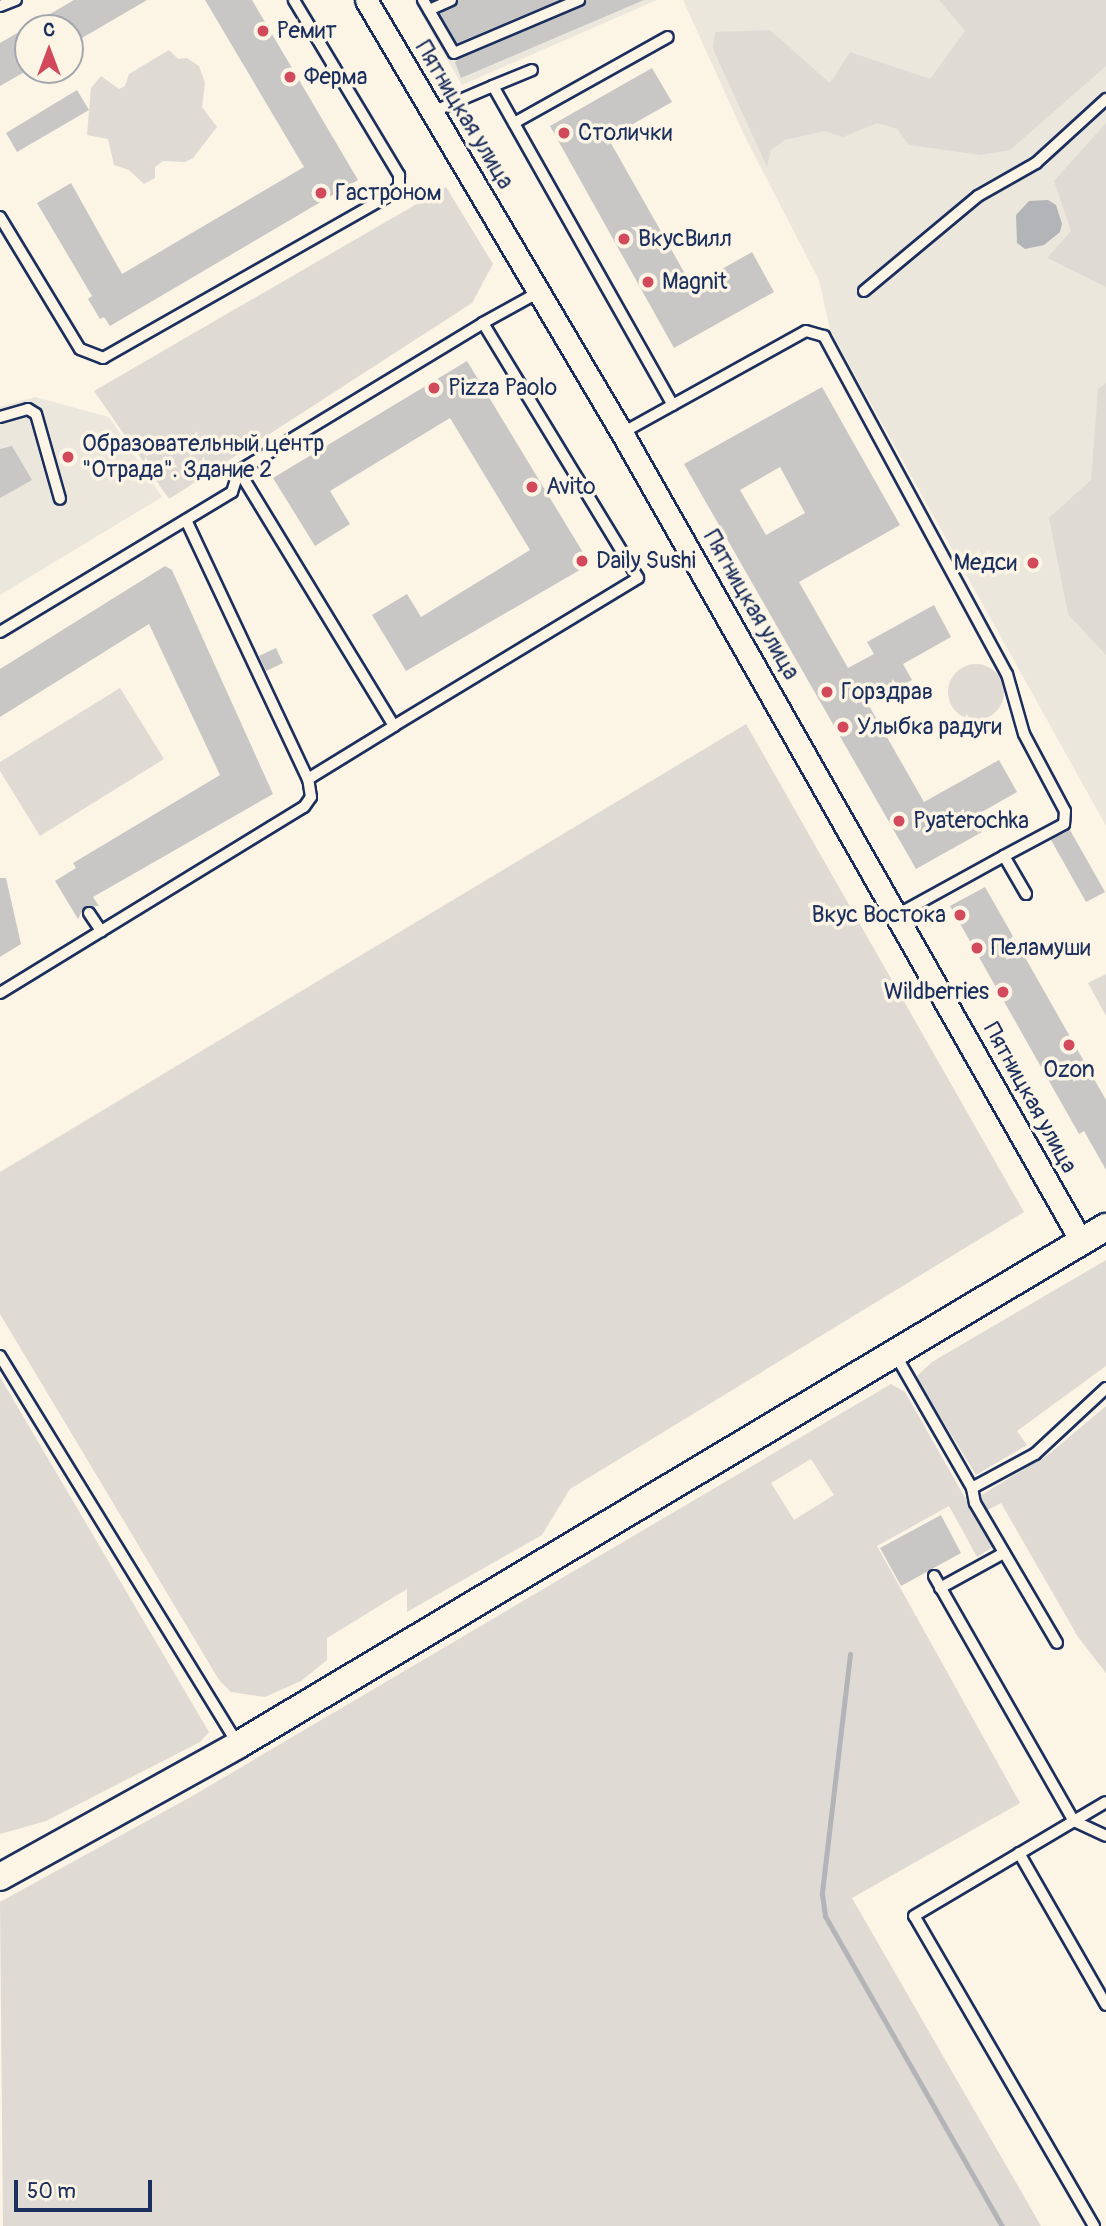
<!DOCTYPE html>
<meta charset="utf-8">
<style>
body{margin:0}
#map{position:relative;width:1106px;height:2226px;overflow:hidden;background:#fcf5e5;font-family:Pangolin,sans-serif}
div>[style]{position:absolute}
.built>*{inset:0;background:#ece7dc}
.green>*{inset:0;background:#dfdbd4}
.round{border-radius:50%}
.water>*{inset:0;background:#b2b4b8}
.stream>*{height:5px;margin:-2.5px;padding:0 2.5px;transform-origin:2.5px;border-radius:2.5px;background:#b2b4b8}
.building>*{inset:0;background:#c8c7c6}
.roads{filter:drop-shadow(2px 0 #1b2f5e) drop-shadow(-2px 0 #1b2f5e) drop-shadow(0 2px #1b2f5e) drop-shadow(0 -2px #1b2f5e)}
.service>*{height:10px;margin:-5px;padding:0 5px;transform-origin:5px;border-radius:5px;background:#fcf5e5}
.minor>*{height:21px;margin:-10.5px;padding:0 10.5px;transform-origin:10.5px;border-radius:10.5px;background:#fcf5e5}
.tertiary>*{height:26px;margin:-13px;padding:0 13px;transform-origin:13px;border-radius:13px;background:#fcf5e5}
.dots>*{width:19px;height:19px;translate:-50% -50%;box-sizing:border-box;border:4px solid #fcf5e5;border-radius:50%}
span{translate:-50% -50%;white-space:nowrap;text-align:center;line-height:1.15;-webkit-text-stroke:7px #fcf5e5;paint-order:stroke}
.poi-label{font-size:23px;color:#1b2f5e}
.left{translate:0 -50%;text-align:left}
.right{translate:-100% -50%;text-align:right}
.street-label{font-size:23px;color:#1b2f5e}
.north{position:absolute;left:14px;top:14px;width:70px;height:70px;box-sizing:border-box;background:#fcf5e5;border:2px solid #a2a6af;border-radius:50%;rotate:0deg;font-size:19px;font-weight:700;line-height:28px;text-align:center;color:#1b2f5e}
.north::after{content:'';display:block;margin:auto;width:24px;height:32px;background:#d1495b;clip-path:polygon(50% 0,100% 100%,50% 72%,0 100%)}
.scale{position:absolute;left:14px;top:2180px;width:138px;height:32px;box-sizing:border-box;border:4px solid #1b2f5e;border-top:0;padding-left:9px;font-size:21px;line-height:24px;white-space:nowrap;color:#1b2f5e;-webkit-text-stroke:5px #fcf5e5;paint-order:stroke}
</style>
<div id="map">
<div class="built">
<i style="clip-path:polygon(413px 0,657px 0,462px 85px)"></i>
<i style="clip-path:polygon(683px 0,1106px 0,1106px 826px,830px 330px,819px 280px,746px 139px)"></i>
<i style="clip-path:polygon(35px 397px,109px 417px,162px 497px,0 595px,0 407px)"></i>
</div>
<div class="green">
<i style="clip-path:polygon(939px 0,1106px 0,1106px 66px,1010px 150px,980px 155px,909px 145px,897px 129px,878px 123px,843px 137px,825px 131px,785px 140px,771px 150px,767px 167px,713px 49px,715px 32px,770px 30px,830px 83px,850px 52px,930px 79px,965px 31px)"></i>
<i style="clip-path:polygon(169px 50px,178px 59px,187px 58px,199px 66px,205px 83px,202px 107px,217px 127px,193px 158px,185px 162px,163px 161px,155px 167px,155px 178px,144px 184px,129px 170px,114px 165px,108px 139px,87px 135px,91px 88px,101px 76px,119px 89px,125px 86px,129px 74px)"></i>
<i style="clip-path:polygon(1106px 123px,1106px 287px,1047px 258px,1071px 231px,1054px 181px)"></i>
<i style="clip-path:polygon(446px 187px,493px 264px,472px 303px,169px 499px,94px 391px)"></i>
<i style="clip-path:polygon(1106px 383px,1106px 655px,1068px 614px,1049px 518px,1091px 480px,1098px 389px)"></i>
<i class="round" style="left:948px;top:664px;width:56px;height:56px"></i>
<i style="clip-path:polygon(120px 688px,164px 759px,40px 836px,0 771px,0 762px)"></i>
<i style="clip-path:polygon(746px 724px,1024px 1212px,570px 1489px,542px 1535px,407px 1612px,407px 1589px,327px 1638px,327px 1660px,301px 1681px,265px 1697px,231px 1692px,219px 1680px,0 1314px,0 1172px)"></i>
<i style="clip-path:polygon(1106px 974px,1106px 1016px,1088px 983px)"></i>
<i style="clip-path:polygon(1106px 1260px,1106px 1366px,1017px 1431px,1027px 1445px,976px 1475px,916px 1377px,932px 1362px)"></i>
<i style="clip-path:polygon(0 1377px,209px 1732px,200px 1742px,46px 1821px,0 1834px)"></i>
<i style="clip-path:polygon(evenodd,891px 1384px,905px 1392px,993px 1547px,977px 1557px,949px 1506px,877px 1546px,1020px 1803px,852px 1898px,1041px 2226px,3px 2226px,0 1902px,194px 1795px,891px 1384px,811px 1459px,834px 1495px,794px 1520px,771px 1483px,811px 1459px)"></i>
<i style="clip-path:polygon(1106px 1406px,1106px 1673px,1078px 1637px,1001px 1503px,986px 1511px,978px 1497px,1049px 1454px)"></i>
</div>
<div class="water">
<i style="clip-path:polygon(1048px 200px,1056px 205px,1062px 224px,1060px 232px,1044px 245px,1025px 249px,1017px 243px,1016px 215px,1029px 201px)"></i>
</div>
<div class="stream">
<i style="left:850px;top:1654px;width:242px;rotate:96.7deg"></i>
<i style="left:822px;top:1894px;width:22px;rotate:82deg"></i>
<i style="left:825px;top:1916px;width:357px;rotate:60.3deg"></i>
</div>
<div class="building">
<i style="clip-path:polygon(74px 0,147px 0,70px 45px,70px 28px,28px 28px,28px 70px,0 86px,0 43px)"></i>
<i style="clip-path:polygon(205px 0,252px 0,358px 180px,110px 326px,104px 317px,100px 319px,88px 299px,92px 296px,37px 203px,71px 183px,122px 274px,304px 167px)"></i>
<i style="clip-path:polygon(459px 0,559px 0,457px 43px,440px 14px)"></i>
<i style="clip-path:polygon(587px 0,644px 0,461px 78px,455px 62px,459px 59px,582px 7px)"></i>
<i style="clip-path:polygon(652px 68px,672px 102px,608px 138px,692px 286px,752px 252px,774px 292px,674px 348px,550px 126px)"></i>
<i style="clip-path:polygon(77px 90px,89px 110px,17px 152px,6px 133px)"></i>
<i style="clip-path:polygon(467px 361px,590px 564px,406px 671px,372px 615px,407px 594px,421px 617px,530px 550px,450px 418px,330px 491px,350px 524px,315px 546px,273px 478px)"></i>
<i style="clip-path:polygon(evenodd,822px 387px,900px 525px,799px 582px,848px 668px,874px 654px,867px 642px,934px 605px,951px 637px,903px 664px,912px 680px,868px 704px,924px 802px,999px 760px,1017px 792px,973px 817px,982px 832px,916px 869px,684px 464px,822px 387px,780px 467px,805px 513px,766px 535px,740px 490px,780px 467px)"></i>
<i style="clip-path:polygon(12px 446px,32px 480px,0 498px,0 449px)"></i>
<i style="clip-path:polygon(165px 566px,172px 570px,273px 794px,93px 897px,99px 906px,85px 906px,78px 919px,55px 881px,76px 868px,73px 863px,220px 775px,149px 624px,0 717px,0 669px)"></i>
<i style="clip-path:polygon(276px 648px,283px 663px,266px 671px,259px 656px)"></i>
<i style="clip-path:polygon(1070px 830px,1105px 892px,1086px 902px,1051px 840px)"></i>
<i style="clip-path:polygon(0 878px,6px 878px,21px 944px,0 957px)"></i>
<i style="clip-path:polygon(985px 887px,1106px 1100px,1106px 1170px,1084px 1131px,1079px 1134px,950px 906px)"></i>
<i style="clip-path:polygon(941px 1515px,961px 1553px,901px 1586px,880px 1548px)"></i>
</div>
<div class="roads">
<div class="service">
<i style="left:423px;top:0;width:61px;rotate:59.7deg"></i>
<i style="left:454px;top:53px;width:136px;rotate:-23deg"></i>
<i style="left:0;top:6px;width:17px;rotate:-21deg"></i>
<i style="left:429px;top:10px;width:24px;rotate:-24deg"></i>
<i style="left:493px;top:86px;width:42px;rotate:-22.3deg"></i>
<i style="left:432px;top:112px;width:66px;rotate:-23.1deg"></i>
<i style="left:493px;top:86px;width:366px;rotate:60.6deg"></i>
<i style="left:514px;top:123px;width:176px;rotate:-29.2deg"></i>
<i style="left:0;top:217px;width:154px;rotate:58.8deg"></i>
<i style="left:80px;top:349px;width:25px;rotate:21deg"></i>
<i style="left:103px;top:358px;width:332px;rotate:-29.6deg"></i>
<i style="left:392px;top:194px;width:11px;rotate:-49deg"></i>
<i style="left:399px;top:186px;width:11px;rotate:-90deg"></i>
<i style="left:399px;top:175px;width:204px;rotate:-121deg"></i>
<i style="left:864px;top:291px;width:148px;rotate:-39.8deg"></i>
<i style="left:978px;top:196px;width:67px;rotate:-29.6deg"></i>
<i style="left:1036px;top:163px;width:95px;rotate:-42.4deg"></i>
<i style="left:483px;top:323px;width:298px;rotate:58.7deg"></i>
<i style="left:638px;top:578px;width:285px;rotate:148.8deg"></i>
<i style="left:394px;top:726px;width:298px;rotate:-121.3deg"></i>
<i style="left:239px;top:471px;width:285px;rotate:-31.2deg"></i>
<i style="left:483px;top:323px;width:64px;rotate:-29deg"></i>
<i style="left:0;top:417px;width:29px;rotate:-16deg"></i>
<i style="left:28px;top:409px;width:9px;rotate:32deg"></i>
<i style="left:36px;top:414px;width:88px;rotate:74.2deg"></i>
<i style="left:622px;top:433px;width:210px;rotate:-29deg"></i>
<i style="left:806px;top:331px;width:19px;rotate:16deg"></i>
<i style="left:824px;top:336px;width:384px;rotate:61.6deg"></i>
<i style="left:1007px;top:674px;width:62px;rotate:74.2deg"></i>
<i style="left:1024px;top:734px;width:87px;rotate:62deg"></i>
<i style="left:1065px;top:811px;width:13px;rotate:94deg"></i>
<i style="left:1064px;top:824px;width:68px;rotate:151.9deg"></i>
<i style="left:186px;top:520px;width:286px;rotate:64.8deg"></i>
<i style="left:0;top:632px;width:271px;rotate:-31.1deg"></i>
<i style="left:232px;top:492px;width:22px;rotate:-72deg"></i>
<i style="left:89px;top:913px;width:22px;rotate:56deg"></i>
<i style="left:897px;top:915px;width:122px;rotate:-28.9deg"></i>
<i style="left:1004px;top:856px;width:44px;rotate:59.9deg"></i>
<i style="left:0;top:993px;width:356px;rotate:-31.5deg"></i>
<i style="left:304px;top:807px;width:12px;rotate:-55deg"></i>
<i style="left:311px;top:797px;width:18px;rotate:-99deg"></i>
<i style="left:308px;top:779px;width:101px;rotate:-31.6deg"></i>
<i style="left:895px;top:1354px;width:155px;rotate:60.1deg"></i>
<i style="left:972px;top:1488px;width:72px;rotate:-28.4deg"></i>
<i style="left:1035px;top:1454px;width:97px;rotate:-42.9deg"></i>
<i style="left:0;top:1356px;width:456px;rotate:58.5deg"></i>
<i style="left:972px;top:1488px;width:15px;rotate:79deg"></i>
<i style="left:975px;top:1503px;width:162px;rotate:59.6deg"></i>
<i style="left:934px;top:1576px;width:282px;rotate:60.3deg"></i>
<i style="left:1074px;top:1821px;width:35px;rotate:25deg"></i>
<i style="left:940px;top:1588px;width:73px;rotate:-28.7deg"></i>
<i style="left:1019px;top:1853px;width:175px;rotate:60.2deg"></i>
<i style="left:1094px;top:2226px;width:358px;rotate:-120.1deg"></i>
<i style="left:914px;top:1916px;width:223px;rotate:-30.7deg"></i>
</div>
<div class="minor">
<i style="left:366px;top:0;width:503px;rotate:59.41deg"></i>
<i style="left:622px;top:433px;width:929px;rotate:60.4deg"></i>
</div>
<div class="tertiary">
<i style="left:0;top:1877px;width:272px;rotate:-29deg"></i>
<i style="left:238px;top:1745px;width:1011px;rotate:-30.83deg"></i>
</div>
</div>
<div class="dots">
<i style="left:263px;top:31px;background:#d1495b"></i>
<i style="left:290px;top:77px;background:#d1495b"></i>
<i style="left:564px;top:133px;background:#d1495b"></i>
<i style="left:321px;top:193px;background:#d1495b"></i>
<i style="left:624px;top:239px;background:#d1495b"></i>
<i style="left:648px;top:282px;background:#d1495b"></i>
<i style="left:434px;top:388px;background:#d1495b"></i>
<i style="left:68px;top:457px;background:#d1495b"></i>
<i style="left:532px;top:487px;background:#d1495b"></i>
<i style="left:582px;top:561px;background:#d1495b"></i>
<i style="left:1033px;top:563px;background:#d1495b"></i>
<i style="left:827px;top:692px;background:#d1495b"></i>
<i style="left:843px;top:727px;background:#d1495b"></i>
<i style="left:899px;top:821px;background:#d1495b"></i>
<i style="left:960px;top:915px;background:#d1495b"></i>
<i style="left:977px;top:948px;background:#d1495b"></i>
<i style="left:1003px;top:992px;background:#d1495b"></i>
<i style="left:1069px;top:1045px;background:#d1495b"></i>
</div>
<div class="poi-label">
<span class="left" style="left:277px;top:31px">Ремит</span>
<span class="left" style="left:304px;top:77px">Ферма</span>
<span class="left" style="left:578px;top:133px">Столички</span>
<span class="left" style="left:335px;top:193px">Гастроном</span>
<span class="left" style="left:638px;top:239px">ВкусВилл</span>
<span class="left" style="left:662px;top:282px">Magnit</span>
<span class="left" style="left:448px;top:388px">Pizza Paolo</span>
<span class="left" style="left:82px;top:457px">Образовательный центр<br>"Отрада". Здание 2</span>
<span class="left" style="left:546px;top:487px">Avito</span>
<span class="left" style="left:596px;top:561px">Daily Sushi</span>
<span class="right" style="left:1017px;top:563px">Медси</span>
<span class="left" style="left:841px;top:692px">Горздрав</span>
<span class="left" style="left:857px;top:727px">Улыбка радуги</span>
<span class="left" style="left:913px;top:821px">Pyaterochka</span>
<span class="right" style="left:946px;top:915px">Вкус Востока</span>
<span class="left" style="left:991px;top:948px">Пеламуши</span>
<span class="right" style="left:989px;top:992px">Wildberries</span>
<span style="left:1069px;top:1070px">Ozon</span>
</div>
<div class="street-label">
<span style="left:464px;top:115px;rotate:59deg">Пятницкая улица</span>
<span style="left:751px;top:605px;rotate:60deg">Пятницкая улица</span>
<span style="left:1030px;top:1098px;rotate:61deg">Пятницкая улица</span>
</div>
<div class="north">С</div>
<div class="scale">50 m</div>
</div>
